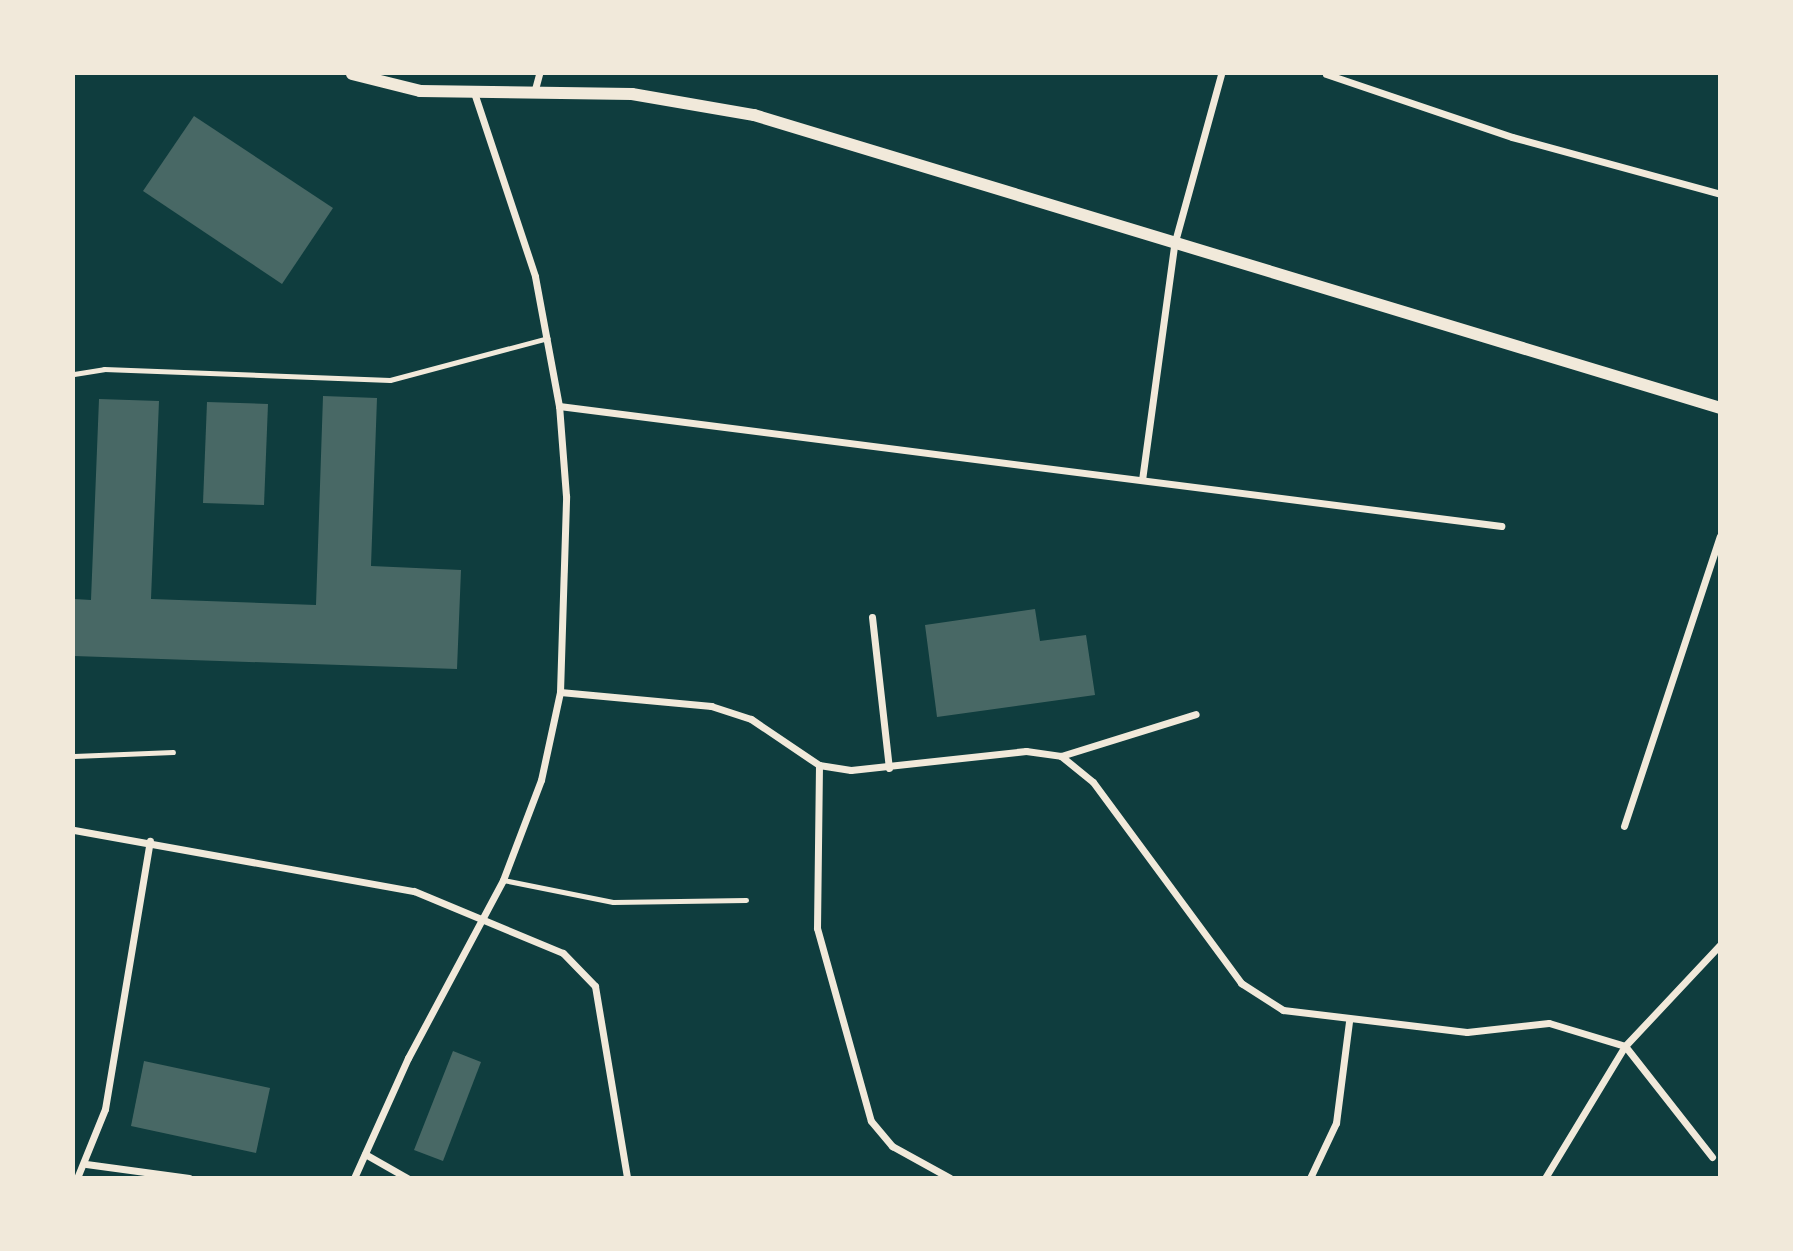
<!DOCTYPE html>
<style>
body{margin:0}
#map{position:relative;width:1793px;height:1251px;overflow:hidden;background:#0f3d3e;font-family:"Nunito Sans",sans-serif}
div>[style]{position:absolute}
.building>*{inset:0;background:#486865}
.service>*{height:5px;margin:-2.5px;padding:0 2.5px;transform-origin:2.5px;border-radius:2.5px;background:#f1e9da}
.minor>*{height:7px;margin:-3.5px;padding:0 3.5px;transform-origin:3.5px;border-radius:3.5px;background:#f1e9da}
.tertiary>*{height:12px;margin:-6px;padding:0 6px;transform-origin:6px;border-radius:6px;background:#f1e9da}
span{translate:-50% -50%;white-space:nowrap;text-align:center;line-height:1.15;-webkit-text-stroke:7px #f1e9da;paint-order:stroke}
.frame{position:absolute;inset:0;border:75px solid #f1e9da;pointer-events:none}
</style>
<div id="map">
<div class="building">
<i style="clip-path:polygon(194px 116px,333px 208px,282px 284px,143px 191px)"></i>
<i style="clip-path:polygon(323px 396px,377px 398px,371px 566px,461px 570px,457px 669px,74px 656px,74px 599px,91px 600px,99px 399px,159px 401px,151px 599px,316px 605px)"></i>
<i style="clip-path:polygon(207px 402px,268px 404px,264px 505px,203px 503px)"></i>
<i style="clip-path:polygon(1035px 609px,1040px 641px,1086px 635px,1095px 695px,937px 717px,925px 625px)"></i>
<i style="clip-path:polygon(453px 1051px,481px 1062px,443px 1161px,414px 1150px)"></i>
<i style="clip-path:polygon(144px 1061px,270px 1088px,256px 1153px,131px 1126px)"></i>
</div>
<div class="service">
<i style="left:74px;top:374px;width:30px;rotate:-9deg"></i>
<i style="left:104px;top:369px;width:286px;rotate:2.2deg"></i>
<i style="left:390px;top:380px;width:163px;rotate:-14.9deg"></i>
<i style="left:74px;top:756px;width:99px;rotate:-2.3deg"></i>
<i style="left:503px;top:880px;width:112px;rotate:11.3deg"></i>
<i style="left:613px;top:902px;width:133px;rotate:-0.9deg"></i>
</div>
<div class="minor">
<i style="left:1326px;top:74px;width:196px;rotate:18.7deg"></i>
<i style="left:1512px;top:137px;width:216px;rotate:15.3deg"></i>
<i style="left:534px;top:93px;width:20px;rotate:-75deg"></i>
<i style="left:559px;top:406px;width:950px;rotate:7.26deg"></i>
<i style="left:1142px;top:480px;width:237px;rotate:-82.2deg"></i>
<i style="left:1174px;top:245px;width:177px;rotate:-74.6deg"></i>
<i style="left:872px;top:617px;width:152px;rotate:83.6deg"></i>
<i style="left:560px;top:692px;width:152px;rotate:5.3deg"></i>
<i style="left:711px;top:706px;width:42px;rotate:18deg"></i>
<i style="left:751px;top:719px;width:82px;rotate:34.1deg"></i>
<i style="left:819px;top:765px;width:32px;rotate:9deg"></i>
<i style="left:851px;top:770px;width:176px;rotate:-6.2deg"></i>
<i style="left:1026px;top:751px;width:35px;rotate:8deg"></i>
<i style="left:1061px;top:756px;width:41px;rotate:39.1deg"></i>
<i style="left:1093px;top:782px;width:250px;rotate:53.6deg"></i>
<i style="left:1241px;top:983px;width:50px;rotate:32.7deg"></i>
<i style="left:1283px;top:1010px;width:185px;rotate:6.8deg"></i>
<i style="left:1467px;top:1032px;width:82px;rotate:-6.3deg"></i>
<i style="left:1549px;top:1023px;width:79px;rotate:16.8deg"></i>
<i style="left:1625px;top:1046px;width:139px;rotate:-46.8deg"></i>
<i style="left:1061px;top:756px;width:141px;rotate:-17.3deg"></i>
<i style="left:819px;top:765px;width:163px;rotate:90.7deg"></i>
<i style="left:817px;top:928px;width:200px;rotate:74.4deg"></i>
<i style="left:871px;top:1121px;width:33px;rotate:50deg"></i>
<i style="left:892px;top:1146px;width:66px;rotate:28.9deg"></i>
<i style="left:1624px;top:826px;width:305px;rotate:-71.7deg"></i>
<i style="left:74px;top:830px;width:345px;rotate:10.2deg"></i>
<i style="left:414px;top:891px;width:161px;rotate:22.6deg"></i>
<i style="left:563px;top:953px;width:46px;rotate:45.9deg"></i>
<i style="left:595px;top:986px;width:195px;rotate:80.5deg"></i>
<i style="left:365px;top:1154px;width:48px;rotate:29.7deg"></i>
<i style="left:86px;top:1164px;width:104px;rotate:7.7deg"></i>
<i style="left:77px;top:1178px;width:74px;rotate:-67.9deg"></i>
<i style="left:105px;top:1109px;width:272px;rotate:-80.5deg"></i>
<i style="left:354px;top:1178px;width:132px;rotate:-65.8deg"></i>
<i style="left:408px;top:1058px;width:202px;rotate:-61.9deg"></i>
<i style="left:503px;top:880px;width:107px;rotate:-69.2deg"></i>
<i style="left:541px;top:780px;width:90px;rotate:-77.8deg"></i>
<i style="left:560px;top:692px;width:196px;rotate:-88.2deg"></i>
<i style="left:566px;top:496px;width:90px;rotate:-94.4deg"></i>
<i style="left:559px;top:406px;width:132px;rotate:-100.5deg"></i>
<i style="left:535px;top:276px;width:190px;rotate:-108.4deg"></i>
<i style="left:1310px;top:1178px;width:61px;rotate:-64.7deg"></i>
<i style="left:1336px;top:1123px;width:103px;rotate:-82.7deg"></i>
<i style="left:1545px;top:1178px;width:154px;rotate:-58.8deg"></i>
<i style="left:1625px;top:1046px;width:141px;rotate:51.9deg"></i>
</div>
<div class="tertiary">
<i style="left:352px;top:74px;width:70px;rotate:14deg"></i>
<i style="left:420px;top:91px;width:212px;rotate:0.8deg"></i>
<i style="left:632px;top:94px;width:124px;rotate:9.8deg"></i>
<i style="left:754px;top:115px;width:1009px;rotate:16.87deg"></i>
</div>
<div class="frame"></div>
</div>
